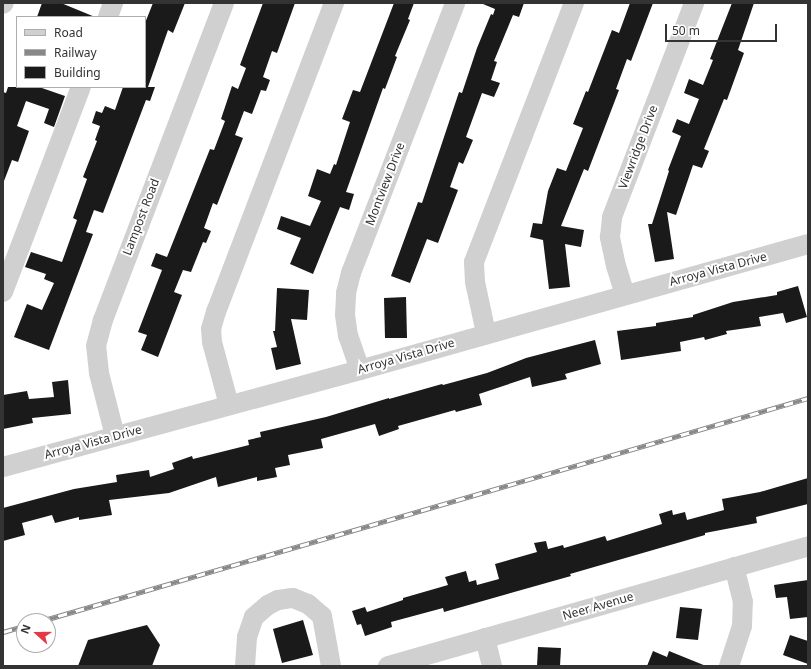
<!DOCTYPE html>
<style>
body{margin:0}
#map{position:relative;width:811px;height:669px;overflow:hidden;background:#fff;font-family:"Noto Sans",sans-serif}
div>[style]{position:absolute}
.building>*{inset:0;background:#1a1a1a}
.minor>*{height:20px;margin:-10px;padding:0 10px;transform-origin:10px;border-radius:10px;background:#d0d0d0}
.rail>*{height:4.5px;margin-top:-2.25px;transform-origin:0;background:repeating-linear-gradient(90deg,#fff 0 9px,#888 0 18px);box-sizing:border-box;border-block:1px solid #888}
span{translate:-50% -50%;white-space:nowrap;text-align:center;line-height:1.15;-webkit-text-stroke:4px #fff;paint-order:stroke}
.street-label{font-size:12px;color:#333}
.frame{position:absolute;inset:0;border:4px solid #333;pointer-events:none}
.legend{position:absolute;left:16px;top:16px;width:130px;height:72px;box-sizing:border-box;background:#fff;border:1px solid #adadad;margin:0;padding:5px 7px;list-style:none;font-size:12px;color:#333}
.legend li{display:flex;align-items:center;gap:8px;height:20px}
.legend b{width:20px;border:1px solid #adadad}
.north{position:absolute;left:16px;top:613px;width:40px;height:40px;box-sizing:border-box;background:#fff;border:1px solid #adadad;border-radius:50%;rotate:291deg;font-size:11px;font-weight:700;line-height:16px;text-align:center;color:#333}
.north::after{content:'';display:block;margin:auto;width:14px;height:18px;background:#e63946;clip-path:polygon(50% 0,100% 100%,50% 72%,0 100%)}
.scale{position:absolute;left:665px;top:24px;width:112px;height:18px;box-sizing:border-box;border:2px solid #333;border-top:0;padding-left:5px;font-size:12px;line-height:14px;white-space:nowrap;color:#333;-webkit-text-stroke:3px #fff;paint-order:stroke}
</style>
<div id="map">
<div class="building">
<i style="clip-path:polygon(42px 3px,61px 3px,95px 17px,37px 17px)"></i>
<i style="clip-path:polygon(153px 3px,185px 3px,173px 33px,168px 30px,148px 87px,155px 87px,150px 101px,146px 100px,103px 213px,94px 210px,86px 232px,93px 234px,49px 350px,14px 337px,27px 304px,42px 310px,54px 283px,44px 279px,46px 274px,25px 267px,31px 252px,62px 262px,77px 220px,73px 218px,87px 179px,83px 177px,97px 141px,95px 140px,100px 126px,92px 123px,96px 111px,102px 113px,105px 106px,115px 110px,123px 87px,145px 87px,145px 23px)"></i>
<i style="clip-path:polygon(263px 3px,295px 3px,277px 53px,272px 51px,263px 77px,270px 80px,266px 91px,261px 90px,252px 114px,244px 111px,235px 135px,243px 138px,217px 205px,213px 203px,204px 228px,211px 231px,206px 243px,203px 242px,191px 272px,183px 270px,174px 292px,182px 295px,158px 357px,141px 350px,147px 335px,138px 332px,162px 270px,151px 266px,156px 253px,167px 257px,210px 149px,214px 150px,225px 121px,221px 119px,232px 86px,238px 89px,246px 68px,240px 65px)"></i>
<i style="clip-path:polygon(394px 3px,414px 3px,408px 19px,410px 20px,395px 56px,397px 57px,385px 89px,383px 88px,346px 192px,354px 194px,349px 210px,340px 207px,313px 274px,290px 264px,301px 238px,277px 229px,281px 216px,310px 226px,321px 201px,308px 196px,317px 169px,330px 174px,334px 164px,336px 165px,350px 122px,342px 119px,353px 90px,360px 92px)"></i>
<i style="clip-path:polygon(483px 3px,524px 3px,519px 17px,513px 15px,494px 61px,497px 62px,491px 80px,500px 83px,494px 97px,482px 93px,466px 137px,473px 140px,463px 164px,459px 162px,450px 187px,458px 190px,438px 243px,427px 239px,410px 283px,391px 276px,418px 202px,422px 203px,459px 92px,462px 93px,477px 48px,491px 14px,493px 15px,495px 9px,483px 4px)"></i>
<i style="clip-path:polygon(630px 3px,653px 3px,631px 61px,627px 59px,616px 89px,619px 90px,588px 171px,584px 169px,561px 226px,584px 230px,581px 247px,565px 244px,570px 287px,549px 289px,543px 240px,530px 237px,533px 223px,542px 224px,548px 191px,557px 168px,566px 171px,583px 128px,573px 124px,586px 91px,588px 92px,612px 30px,619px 33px)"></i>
<i style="clip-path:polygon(732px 3px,754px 3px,738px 50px,744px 53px,727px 100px,724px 99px,704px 149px,709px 151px,702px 168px,693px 165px,676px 215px,667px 212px,674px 259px,655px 262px,648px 224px,652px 224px,669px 171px,668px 170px,681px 136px,672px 132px,677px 119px,689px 124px,699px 99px,684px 93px,689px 79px,703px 85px,713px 60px,710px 59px)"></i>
<i style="clip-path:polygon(8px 87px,39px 87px,65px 96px,54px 127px,44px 123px,49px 109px,26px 101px,17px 126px,29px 131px,18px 162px,12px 160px,4px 181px,3px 92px,6px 93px)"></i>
<i style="clip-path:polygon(798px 286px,807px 317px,786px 323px,783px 313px,759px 317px,761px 326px,726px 331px,727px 334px,705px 340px,704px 337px,680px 342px,681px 351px,621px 360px,617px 331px,656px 326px,656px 323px,693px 317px,693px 315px,733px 302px,777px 295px,777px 292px)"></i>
<i style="clip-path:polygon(277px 288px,309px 290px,307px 320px,291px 319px,301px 364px,276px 370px,271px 348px,277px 347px,273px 331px,275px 331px)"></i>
<i style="clip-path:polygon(406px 297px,407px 338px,385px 338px,384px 298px)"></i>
<i style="clip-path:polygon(595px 340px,601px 364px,565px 374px,567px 379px,532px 387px,530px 377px,479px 394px,482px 405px,456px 412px,455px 410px,398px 426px,399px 429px,379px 436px,375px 424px,321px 439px,323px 448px,288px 455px,290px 465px,275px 468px,277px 477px,257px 481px,257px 477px,218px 487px,216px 477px,169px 493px,109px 500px,112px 515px,79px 520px,79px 517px,55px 523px,52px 515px,22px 523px,25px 535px,3px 541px,3px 508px,74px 489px,117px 482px,116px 475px,149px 470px,150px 477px,174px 469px,172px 463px,192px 456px,193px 459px,249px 445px,248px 440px,261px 437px,260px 432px,326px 417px,389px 398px,389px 399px,442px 384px,443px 385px,487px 373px,526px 358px)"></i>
<i style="clip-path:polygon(68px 380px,71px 414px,32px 418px,33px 423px,3px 429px,3px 395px,27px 391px,29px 399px,54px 397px,52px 382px)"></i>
<i style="clip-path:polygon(808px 478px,808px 504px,756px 517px,757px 523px,705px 533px,705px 535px,570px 574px,571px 576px,444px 612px,443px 608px,391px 622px,392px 627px,365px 636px,361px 624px,357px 625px,352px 611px,365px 607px,367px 612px,403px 600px,403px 598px,448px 585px,445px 577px,466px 571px,469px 582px,476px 580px,477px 585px,499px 579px,495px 564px,537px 552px,534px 543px,546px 541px,548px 549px,563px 545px,564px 548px,605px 536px,607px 541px,662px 524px,659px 514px,672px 510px,673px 515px,685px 512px,687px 520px,724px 510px,722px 499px,760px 492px)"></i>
<i style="clip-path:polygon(808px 580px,808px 617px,790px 619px,787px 597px,776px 598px,774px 585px)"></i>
<i style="clip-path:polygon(680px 607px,702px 609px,698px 640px,676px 638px)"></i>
<i style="clip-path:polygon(303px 620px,313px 655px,282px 663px,273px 629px)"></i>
<i style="clip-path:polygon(147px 625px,160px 645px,152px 666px,78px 666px,88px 640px)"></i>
<i style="clip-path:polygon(790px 635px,808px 641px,808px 664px,783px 655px)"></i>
<i style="clip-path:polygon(538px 647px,561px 648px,560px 666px,537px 666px)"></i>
<i style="clip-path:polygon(653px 651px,667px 657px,669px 651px,706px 666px,647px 666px)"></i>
</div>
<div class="minor">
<i style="left:3px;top:4px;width:1px;rotate:-45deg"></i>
<i style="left:108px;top:17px;width:15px;rotate:-70deg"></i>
<i style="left:3px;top:292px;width:219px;rotate:-69.2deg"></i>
<i style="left:625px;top:295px;width:30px;rotate:-107deg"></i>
<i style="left:616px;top:266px;width:30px;rotate:-102deg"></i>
<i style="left:610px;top:237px;width:20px;rotate:-84deg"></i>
<i style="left:612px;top:217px;width:229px;rotate:-69deg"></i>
<i style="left:486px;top:333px;width:52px;rotate:-102.2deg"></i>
<i style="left:475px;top:282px;width:20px;rotate:-93deg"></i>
<i style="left:474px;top:262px;width:278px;rotate:-68.9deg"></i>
<i style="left:360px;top:370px;width:36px;rotate:-109deg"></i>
<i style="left:348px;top:336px;width:21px;rotate:-98deg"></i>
<i style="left:345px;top:315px;width:22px;rotate:-87deg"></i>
<i style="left:346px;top:293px;width:21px;rotate:-76deg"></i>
<i style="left:351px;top:273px;width:289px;rotate:-68.9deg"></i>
<i style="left:229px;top:405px;width:65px;rotate:-105.1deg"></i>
<i style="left:212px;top:342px;width:13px;rotate:-94deg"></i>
<i style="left:211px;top:329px;width:18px;rotate:-74deg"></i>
<i style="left:216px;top:312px;width:331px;rotate:-69.1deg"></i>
<i style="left:115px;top:436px;width:65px;rotate:-104.3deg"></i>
<i style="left:99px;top:373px;width:27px;rotate:-96deg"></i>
<i style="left:96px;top:346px;width:27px;rotate:-75deg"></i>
<i style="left:103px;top:320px;width:339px;rotate:-69.1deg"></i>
<i style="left:3px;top:467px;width:370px;rotate:-15.2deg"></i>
<i style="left:360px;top:370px;width:465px;rotate:-15.7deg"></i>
<i style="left:485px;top:638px;width:29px;rotate:76deg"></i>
<i style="left:245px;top:666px;width:29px;rotate:-86deg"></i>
<i style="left:247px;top:637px;width:21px;rotate:-71deg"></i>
<i style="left:254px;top:617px;width:18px;rotate:-41deg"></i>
<i style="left:268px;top:605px;width:11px;rotate:-27deg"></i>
<i style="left:278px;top:600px;width:15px;rotate:-8deg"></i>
<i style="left:293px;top:598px;width:16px;rotate:22deg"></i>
<i style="left:308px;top:604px;width:18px;rotate:41deg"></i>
<i style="left:322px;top:616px;width:51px;rotate:79.8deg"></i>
<i style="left:388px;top:666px;width:437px;rotate:-15.9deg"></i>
<i style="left:729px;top:666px;width:42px;rotate:-72deg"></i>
<i style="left:742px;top:626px;width:24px;rotate:-88deg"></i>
<i style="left:743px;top:602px;width:36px;rotate:-104deg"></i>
</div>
<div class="rail">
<i style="left:41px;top:621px;width:799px;rotate:-16.21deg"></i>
<i style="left:3px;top:632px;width:22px;rotate:-16deg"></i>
</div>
<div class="street-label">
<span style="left:638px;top:147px;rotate:-69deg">Viewridge Drive</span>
<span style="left:385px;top:184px;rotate:-69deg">Montview Drive</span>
<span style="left:141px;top:217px;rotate:-69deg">Lampost Road</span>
<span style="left:718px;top:269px;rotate:-15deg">Arroya Vista Drive</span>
<span style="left:406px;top:356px;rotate:-16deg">Arroya Vista Drive</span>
<span style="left:93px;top:442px;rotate:-15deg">Arroya Vista Drive</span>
<span style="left:598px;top:606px;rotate:-16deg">Neer Avenue</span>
</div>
<div class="frame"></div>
<ul class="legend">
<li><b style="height:5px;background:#d0d0d0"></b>Road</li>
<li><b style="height:5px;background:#888"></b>Railway</li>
<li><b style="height:11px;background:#1a1a1a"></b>Building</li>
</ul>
<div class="north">N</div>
<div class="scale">50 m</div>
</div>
